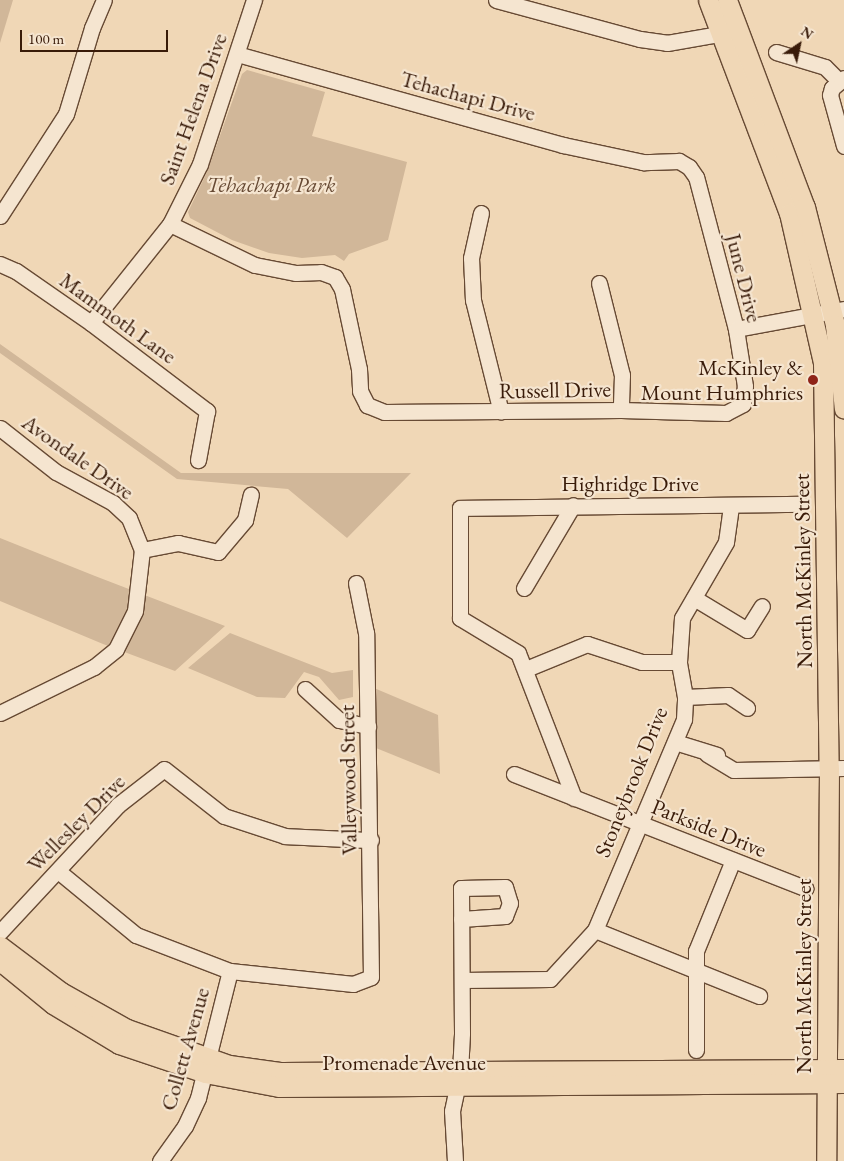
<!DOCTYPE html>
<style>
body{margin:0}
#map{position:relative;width:844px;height:1161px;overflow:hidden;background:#f0d7b6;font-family:"EB Garamond",serif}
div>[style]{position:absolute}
.green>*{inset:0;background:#d1b799}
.roads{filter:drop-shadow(1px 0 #674a34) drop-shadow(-1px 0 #674a34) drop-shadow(0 1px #674a34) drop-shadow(0 -1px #674a34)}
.minor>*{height:15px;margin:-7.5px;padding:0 7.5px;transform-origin:7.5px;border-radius:7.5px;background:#f5e5d0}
.major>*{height:19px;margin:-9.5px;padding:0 9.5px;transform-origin:9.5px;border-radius:9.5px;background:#f0d7b6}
.dots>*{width:14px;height:14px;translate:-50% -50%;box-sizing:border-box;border:2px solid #f5e5d0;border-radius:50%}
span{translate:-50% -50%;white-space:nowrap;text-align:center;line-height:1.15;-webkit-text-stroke:4.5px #f5e5d0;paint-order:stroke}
.street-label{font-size:22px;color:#391b09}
.park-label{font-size:22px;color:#674a34;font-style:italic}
.poi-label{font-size:22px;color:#391b09}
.right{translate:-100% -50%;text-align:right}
.north{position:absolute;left:774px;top:20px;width:50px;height:50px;-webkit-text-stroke:4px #f5e5d0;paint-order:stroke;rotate:34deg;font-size:14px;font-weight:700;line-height:20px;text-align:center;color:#391b09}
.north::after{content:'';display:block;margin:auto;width:18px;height:22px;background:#391b09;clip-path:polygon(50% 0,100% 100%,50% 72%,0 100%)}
.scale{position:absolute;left:20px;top:30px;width:148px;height:22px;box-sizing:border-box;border:2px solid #391b09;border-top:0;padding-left:6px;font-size:15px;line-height:18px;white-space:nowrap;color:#391b09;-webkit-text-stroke:4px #f5e5d0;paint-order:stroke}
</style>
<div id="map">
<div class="green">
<i style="clip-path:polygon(0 0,13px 0,0 43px)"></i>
<i style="clip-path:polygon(247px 70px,325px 92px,312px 136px,407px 162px,388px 240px,349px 254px,344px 261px,335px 255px,302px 258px,269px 253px,232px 240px,190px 218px,188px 212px,207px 172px,242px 74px)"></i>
<i style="clip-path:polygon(0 344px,181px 473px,411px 473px,347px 538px,288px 489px,177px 479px,0 353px)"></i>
<i style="clip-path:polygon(0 538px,95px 576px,225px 626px,175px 671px,103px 644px,0 601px)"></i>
<i style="clip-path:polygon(230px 633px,332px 673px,353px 670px,353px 697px,339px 700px,319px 677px,304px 672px,285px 698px,257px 697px,188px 668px)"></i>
<i style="clip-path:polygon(374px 688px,438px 715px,440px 774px,376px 748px)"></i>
</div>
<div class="roads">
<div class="minor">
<i style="left:496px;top:0;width:149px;rotate:15.2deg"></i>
<i style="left:640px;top:39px;width:27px;rotate:8deg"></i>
<i style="left:667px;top:43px;width:65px;rotate:-9.8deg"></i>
<i style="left:776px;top:52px;width:51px;rotate:17deg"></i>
<i style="left:825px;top:67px;width:18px;rotate:45deg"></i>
<i style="left:844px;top:78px;width:16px;rotate:140deg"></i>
<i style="left:832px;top:88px;width:7px;rotate:106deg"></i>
<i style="left:830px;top:95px;width:53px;rotate:74.6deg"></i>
<i style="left:481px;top:213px;width:46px;rotate:102.5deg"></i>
<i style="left:471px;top:258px;width:42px;rotate:87.3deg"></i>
<i style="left:473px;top:300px;width:115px;rotate:76deg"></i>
<i style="left:0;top:216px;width:121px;rotate:-57.1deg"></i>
<i style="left:66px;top:114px;width:90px;rotate:-73.2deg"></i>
<i style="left:92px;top:28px;width:30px;rotate:-67deg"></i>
<i style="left:170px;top:224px;width:94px;rotate:25.8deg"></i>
<i style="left:255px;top:265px;width:42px;rotate:11deg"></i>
<i style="left:296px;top:273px;width:25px;rotate:-2deg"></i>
<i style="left:321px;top:272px;width:15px;rotate:20deg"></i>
<i style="left:335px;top:277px;width:14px;rotate:60deg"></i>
<i style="left:342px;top:289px;width:82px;rotate:78deg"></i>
<i style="left:359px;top:369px;width:22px;rotate:87deg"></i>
<i style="left:360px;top:391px;width:16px;rotate:63deg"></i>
<i style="left:367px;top:405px;width:18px;rotate:22deg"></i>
<i style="left:384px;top:412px;width:237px;rotate:-0.5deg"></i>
<i style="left:621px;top:410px;width:105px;rotate:1.6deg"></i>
<i style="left:726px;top:413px;width:19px;rotate:-28deg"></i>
<i style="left:743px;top:404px;width:18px;rotate:-84deg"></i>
<i style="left:745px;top:386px;width:58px;rotate:-99deg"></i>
<i style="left:736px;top:329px;width:157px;rotate:-104.7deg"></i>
<i style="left:696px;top:177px;width:12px;rotate:-125deg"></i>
<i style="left:689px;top:167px;width:12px;rotate:-149deg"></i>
<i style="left:679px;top:161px;width:36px;rotate:178deg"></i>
<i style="left:643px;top:162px;width:82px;rotate:-168deg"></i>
<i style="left:563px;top:145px;width:337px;rotate:-164.4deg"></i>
<i style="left:0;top:264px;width:17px;rotate:24deg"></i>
<i style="left:16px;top:271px;width:91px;rotate:34.7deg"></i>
<i style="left:91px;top:323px;width:146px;rotate:37.2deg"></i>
<i style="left:207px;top:411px;width:50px;rotate:100.4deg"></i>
<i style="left:599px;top:283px;width:95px;rotate:76deg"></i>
<i style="left:622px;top:375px;width:35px;rotate:92deg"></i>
<i style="left:91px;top:323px;width:127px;rotate:-51.4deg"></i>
<i style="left:170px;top:224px;width:67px;rotate:-63.4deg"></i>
<i style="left:200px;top:164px;width:173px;rotate:-71.8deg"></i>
<i style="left:736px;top:329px;width:110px;rotate:-10.5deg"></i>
<i style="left:0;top:428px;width:71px;rotate:38.2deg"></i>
<i style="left:56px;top:472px;width:65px;rotate:28.5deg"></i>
<i style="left:113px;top:503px;width:22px;rotate:43deg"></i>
<i style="left:129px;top:518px;width:35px;rotate:68deg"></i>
<i style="left:142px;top:550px;width:37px;rotate:-11deg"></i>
<i style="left:178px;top:543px;width:41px;rotate:12.7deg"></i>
<i style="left:218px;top:552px;width:42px;rotate:-49.8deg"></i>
<i style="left:245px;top:520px;width:26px;rotate:-77deg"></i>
<i style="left:524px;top:588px;width:96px;rotate:-59.4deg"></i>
<i style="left:694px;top:598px;width:62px;rotate:31.1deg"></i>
<i style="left:747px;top:630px;width:28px;rotate:-58deg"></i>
<i style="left:526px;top:669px;width:66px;rotate:-22.3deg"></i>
<i style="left:587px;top:644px;width:58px;rotate:18.1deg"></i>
<i style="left:642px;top:662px;width:37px"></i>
<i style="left:305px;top:689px;width:46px;rotate:42.4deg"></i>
<i style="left:339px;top:720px;width:30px;rotate:12deg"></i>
<i style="left:685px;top:697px;width:43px;rotate:-2.7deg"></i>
<i style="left:728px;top:695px;width:23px;rotate:34deg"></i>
<i style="left:0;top:713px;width:105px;rotate:-26.1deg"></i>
<i style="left:94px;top:667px;width:28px;rotate:-39deg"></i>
<i style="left:116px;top:649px;width:42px;rotate:-63.4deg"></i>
<i style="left:135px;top:611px;width:61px;rotate:-83.5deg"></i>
<i style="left:675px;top:742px;width:44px;rotate:17.2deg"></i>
<i style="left:707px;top:754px;width:31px;rotate:31deg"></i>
<i style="left:734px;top:770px;width:110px;rotate:-1deg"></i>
<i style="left:514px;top:774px;width:313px;rotate:21.4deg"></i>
<i style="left:574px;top:798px;width:155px;rotate:-111.1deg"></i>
<i style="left:518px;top:653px;width:68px;rotate:-148.9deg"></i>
<i style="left:460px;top:618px;width:110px;rotate:-90deg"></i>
<i style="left:460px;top:508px;width:339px;rotate:-0.7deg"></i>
<i style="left:58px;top:871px;width:101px;rotate:39.4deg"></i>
<i style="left:136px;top:935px;width:101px;rotate:21deg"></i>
<i style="left:230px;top:971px;width:124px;rotate:6deg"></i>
<i style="left:353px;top:984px;width:19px;rotate:-21deg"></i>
<i style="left:371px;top:977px;width:344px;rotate:-90.8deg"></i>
<i style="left:366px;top:633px;width:51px;rotate:-101.3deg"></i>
<i style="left:595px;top:930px;width:177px;rotate:21.9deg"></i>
<i style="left:0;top:932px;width:173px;rotate:-47.1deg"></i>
<i style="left:118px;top:805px;width:58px;rotate:-38deg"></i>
<i style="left:164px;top:769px;width:76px;rotate:38.1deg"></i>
<i style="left:224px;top:816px;width:64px;rotate:18.2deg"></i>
<i style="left:285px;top:836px;width:86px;rotate:2.7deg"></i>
<i style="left:462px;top:980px;width:88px;rotate:-0.7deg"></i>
<i style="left:550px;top:979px;width:67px;rotate:-47.4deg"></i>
<i style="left:595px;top:930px;width:229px;rotate:-67.1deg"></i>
<i style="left:684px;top:719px;width:22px;rotate:-87deg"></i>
<i style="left:685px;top:697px;width:36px;rotate:-100deg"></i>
<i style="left:679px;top:662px;width:44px;rotate:-86.1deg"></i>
<i style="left:682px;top:618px;width:88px;rotate:-59.9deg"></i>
<i style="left:726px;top:542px;width:37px;rotate:-82deg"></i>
<i style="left:696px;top:1050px;width:99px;rotate:-90deg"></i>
<i style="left:696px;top:951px;width:98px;rotate:-67.9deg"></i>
<i style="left:160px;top:1161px;width:43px;rotate:-54.5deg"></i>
<i style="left:185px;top:1126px;width:31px;rotate:-65deg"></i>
<i style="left:198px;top:1098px;width:131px;rotate:-75.9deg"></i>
<i style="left:455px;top:1161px;width:50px;rotate:-93.4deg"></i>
<i style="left:452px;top:1111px;width:40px;rotate:-78deg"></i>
<i style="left:460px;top:1072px;width:39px;rotate:-87deg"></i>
<i style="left:462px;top:1033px;width:145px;rotate:-90.4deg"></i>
<i style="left:461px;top:888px;width:44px;rotate:-1.3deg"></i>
<i style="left:505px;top:887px;width:17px;rotate:73deg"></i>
<i style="left:510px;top:903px;width:14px;rotate:111deg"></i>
<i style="left:505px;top:916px;width:44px;rotate:176.1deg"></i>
</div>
<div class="major">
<i style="left:708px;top:0;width:228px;rotate:69.2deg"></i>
<i style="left:789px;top:213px;width:154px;rotate:77.2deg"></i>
<i style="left:823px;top:363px;width:405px;rotate:89.2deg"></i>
<i style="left:829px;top:768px;width:393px;rotate:90.4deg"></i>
<i style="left:727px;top:0;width:221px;rotate:69.4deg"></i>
<i style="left:805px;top:207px;width:122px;rotate:75.7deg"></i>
<i style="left:835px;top:325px;width:84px;rotate:83.9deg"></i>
<i style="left:0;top:946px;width:76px;rotate:37deg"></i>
<i style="left:61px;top:992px;width:76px;rotate:29.3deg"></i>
<i style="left:127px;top:1029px;width:108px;rotate:19.4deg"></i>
<i style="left:229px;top:1065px;width:51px;rotate:7.8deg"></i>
<i style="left:280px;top:1072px;width:564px;rotate:-0.3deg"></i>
<i style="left:0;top:957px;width:9px;rotate:58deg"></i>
<i style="left:5px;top:965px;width:62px;rotate:39.1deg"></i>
<i style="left:53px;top:1004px;width:77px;rotate:31.2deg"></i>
<i style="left:119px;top:1044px;width:91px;rotate:18.6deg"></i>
<i style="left:205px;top:1073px;width:75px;rotate:10.7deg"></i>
<i style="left:279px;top:1087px;width:565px;rotate:-0.41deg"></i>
</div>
</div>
<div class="dots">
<i style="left:813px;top:380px;background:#8f2418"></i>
</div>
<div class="street-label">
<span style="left:468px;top:96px;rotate:15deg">Tehachapi Drive</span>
<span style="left:193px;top:109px;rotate:-70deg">Saint Helena Drive</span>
<span style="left:744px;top:278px;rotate:76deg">June Drive</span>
<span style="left:118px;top:318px;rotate:36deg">Mammoth Lane</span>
<span style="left:555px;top:390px;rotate:-1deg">Russell Drive</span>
<span style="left:78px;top:457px;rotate:35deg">Avondale Drive</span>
<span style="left:630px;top:484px">Highridge Drive</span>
<span style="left:803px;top:571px;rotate:-91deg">North McKinley Street</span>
<span style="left:348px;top:780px;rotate:-91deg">Valleywood Street</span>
<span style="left:631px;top:782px;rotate:-68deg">Stoneybrook Drive</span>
<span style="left:76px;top:823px;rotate:-45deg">Wellesley Drive</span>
<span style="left:709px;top:828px;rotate:22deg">Parkside Drive</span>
<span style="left:804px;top:976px;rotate:-90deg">North McKinley Street</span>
<span style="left:185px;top:1049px;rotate:-74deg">Collett Avenue</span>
<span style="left:404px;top:1063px">Promenade Avenue</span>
</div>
<div class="park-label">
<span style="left:271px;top:185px">Tehachapi Park</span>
</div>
<div class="poi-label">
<span class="right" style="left:803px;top:380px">McKinley &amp;<br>Mount Humphries</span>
</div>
<div class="north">N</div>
<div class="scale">100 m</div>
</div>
